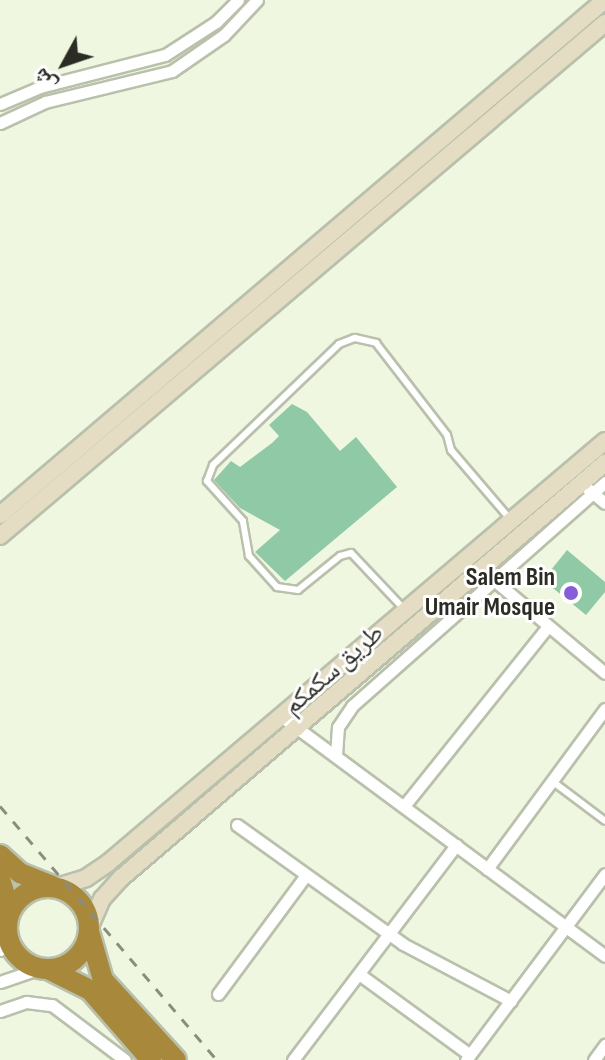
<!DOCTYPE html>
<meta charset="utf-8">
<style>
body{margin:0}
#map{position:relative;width:605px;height:1060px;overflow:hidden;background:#eff7e0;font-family:"Sofia Sans Condensed","Noto Naskh Arabic",sans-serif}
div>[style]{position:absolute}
.building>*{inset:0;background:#8fc9a5}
.roads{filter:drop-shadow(2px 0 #b9c0ab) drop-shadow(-2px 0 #b9c0ab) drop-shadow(0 2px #b9c0ab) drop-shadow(0 -2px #b9c0ab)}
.lane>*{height:6px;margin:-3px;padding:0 3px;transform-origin:3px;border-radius:3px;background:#fff}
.street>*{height:11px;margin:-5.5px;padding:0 5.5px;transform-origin:5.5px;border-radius:5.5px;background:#fff}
.secondary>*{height:16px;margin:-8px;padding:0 8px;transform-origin:8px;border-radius:8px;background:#e5dcc4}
.highway>*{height:20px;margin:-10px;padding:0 10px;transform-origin:10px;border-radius:10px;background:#a8893c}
.highway>.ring{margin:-10px;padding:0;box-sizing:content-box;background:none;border:20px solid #a8893c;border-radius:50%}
.rail>*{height:3px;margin-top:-1.5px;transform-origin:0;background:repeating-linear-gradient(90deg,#888d7e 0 10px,transparent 0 20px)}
.dots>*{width:22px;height:22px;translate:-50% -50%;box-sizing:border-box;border:4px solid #fff;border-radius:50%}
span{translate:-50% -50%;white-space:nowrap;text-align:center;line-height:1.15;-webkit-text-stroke:6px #fff;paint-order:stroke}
.poi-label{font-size:26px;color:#2b2d25;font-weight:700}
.right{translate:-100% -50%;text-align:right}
.street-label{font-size:26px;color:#2b2d25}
.north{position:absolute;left:24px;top:24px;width:80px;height:80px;-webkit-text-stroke:6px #fff;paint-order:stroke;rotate:230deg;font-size:22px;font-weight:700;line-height:32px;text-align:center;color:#2b2d25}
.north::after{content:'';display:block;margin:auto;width:28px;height:36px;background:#2b2d25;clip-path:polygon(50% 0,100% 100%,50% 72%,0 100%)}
</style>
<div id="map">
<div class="building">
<i style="clip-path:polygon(292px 404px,307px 412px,340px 451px,356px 437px,397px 487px,285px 581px,255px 552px,280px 530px,240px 508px,214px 480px,231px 461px,240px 467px,272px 443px,279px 436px,269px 425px)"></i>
<i style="clip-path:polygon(567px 550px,605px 582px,605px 592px,586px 615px,543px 580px)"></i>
</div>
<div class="roads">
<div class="lane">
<i style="left:404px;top:609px;width:77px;rotate:-133.4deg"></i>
<i style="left:351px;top:553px;width:11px;rotate:165deg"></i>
<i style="left:340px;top:556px;width:54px;rotate:141deg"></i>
<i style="left:298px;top:590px;width:21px;rotate:-172deg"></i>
<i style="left:277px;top:587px;width:42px;rotate:-132.1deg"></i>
<i style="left:249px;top:556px;width:36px;rotate:-100deg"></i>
<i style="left:243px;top:521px;width:54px;rotate:-132deg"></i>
<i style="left:207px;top:481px;width:17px;rotate:-69deg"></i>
<i style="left:213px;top:465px;width:175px;rotate:-43.8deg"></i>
<i style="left:339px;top:344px;width:17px;rotate:-21deg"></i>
<i style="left:355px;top:338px;width:22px;rotate:13deg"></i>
<i style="left:376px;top:343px;width:116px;rotate:52.3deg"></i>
<i style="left:447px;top:435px;width:16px;rotate:75deg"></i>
<i style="left:451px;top:450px;width:89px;rotate:49.5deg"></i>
<i style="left:552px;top:781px;width:66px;rotate:37deg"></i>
</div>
<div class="street">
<i style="left:0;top:104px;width:43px;rotate:-23deg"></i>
<i style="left:40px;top:87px;width:129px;rotate:-14.4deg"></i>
<i style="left:165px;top:55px;width:61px;rotate:-32.9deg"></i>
<i style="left:216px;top:22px;width:31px;rotate:-45deg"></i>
<i style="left:0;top:123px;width:50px;rotate:-25deg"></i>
<i style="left:45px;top:102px;width:131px;rotate:-13.7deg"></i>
<i style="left:172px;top:71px;width:63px;rotate:-34.7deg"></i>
<i style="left:224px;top:35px;width:48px;rotate:-46.7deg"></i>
<i style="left:587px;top:488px;width:23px;rotate:40deg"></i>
<i style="left:489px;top:576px;width:151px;rotate:39.9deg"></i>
<i style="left:281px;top:716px;width:403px;rotate:36.5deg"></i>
<i style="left:336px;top:755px;width:28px;rotate:-86deg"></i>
<i style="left:338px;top:727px;width:25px;rotate:-56deg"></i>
<i style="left:352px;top:706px;width:338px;rotate:-41.5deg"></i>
<i style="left:404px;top:806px;width:227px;rotate:-51.3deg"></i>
<i style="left:237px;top:825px;width:204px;rotate:35.6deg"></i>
<i style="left:403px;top:944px;width:122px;rotate:27.8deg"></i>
<i style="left:487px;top:869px;width:199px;rotate:-53.6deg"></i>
<i style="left:0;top:950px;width:20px;rotate:-70deg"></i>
<i style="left:359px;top:974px;width:137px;rotate:36.1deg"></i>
<i style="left:0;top:982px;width:43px;rotate:-18.9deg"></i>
<i style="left:218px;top:994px;width:148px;rotate:-53.5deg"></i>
<i style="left:0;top:1011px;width:28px;rotate:-19deg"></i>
<i style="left:26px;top:1002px;width:26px;rotate:7deg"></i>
<i style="left:52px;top:1005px;width:91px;rotate:37deg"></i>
<i style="left:293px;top:1060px;width:270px;rotate:-52.8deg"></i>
<i style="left:466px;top:1060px;width:232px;rotate:-53.2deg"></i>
<i style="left:594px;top:1060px;width:19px;rotate:-54deg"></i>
</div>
<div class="secondary">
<i style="left:0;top:515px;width:795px;rotate:-40.41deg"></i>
<i style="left:0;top:536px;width:793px;rotate:-40.3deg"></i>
<i style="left:57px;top:887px;width:30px;rotate:-17deg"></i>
<i style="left:86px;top:878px;width:27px;rotate:-34deg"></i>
<i style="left:108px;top:863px;width:652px;rotate:-40.33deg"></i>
<i style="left:90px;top:926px;width:30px;rotate:-66deg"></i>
<i style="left:102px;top:899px;width:28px;rotate:-48deg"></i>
<i style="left:121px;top:878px;width:638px;rotate:-40.61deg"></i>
</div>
<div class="highway">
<i style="left:0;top:855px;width:27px;rotate:42deg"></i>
<i style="left:20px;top:873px;width:35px;rotate:22deg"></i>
<i style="left:0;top:879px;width:34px;rotate:73deg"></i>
<i class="ring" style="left:7px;top:887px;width:62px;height:62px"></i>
<i style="left:90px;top:935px;width:47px;rotate:73.9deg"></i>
<i style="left:103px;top:980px;width:108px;rotate:47.6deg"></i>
<i style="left:48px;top:969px;width:47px;rotate:26.6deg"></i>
<i style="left:90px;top:990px;width:93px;rotate:48.9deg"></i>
</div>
</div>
<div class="rail">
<i style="left:0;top:806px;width:334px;rotate:49.5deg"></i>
</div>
<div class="dots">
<i style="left:571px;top:593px;background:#865ed8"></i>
</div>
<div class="poi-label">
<span class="right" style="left:555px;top:593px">Salem Bin<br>Umair Mosque</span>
</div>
<div class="street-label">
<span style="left:334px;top:670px;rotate:-41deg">طريق سكمكم</span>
</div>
<div class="north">ش</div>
</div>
